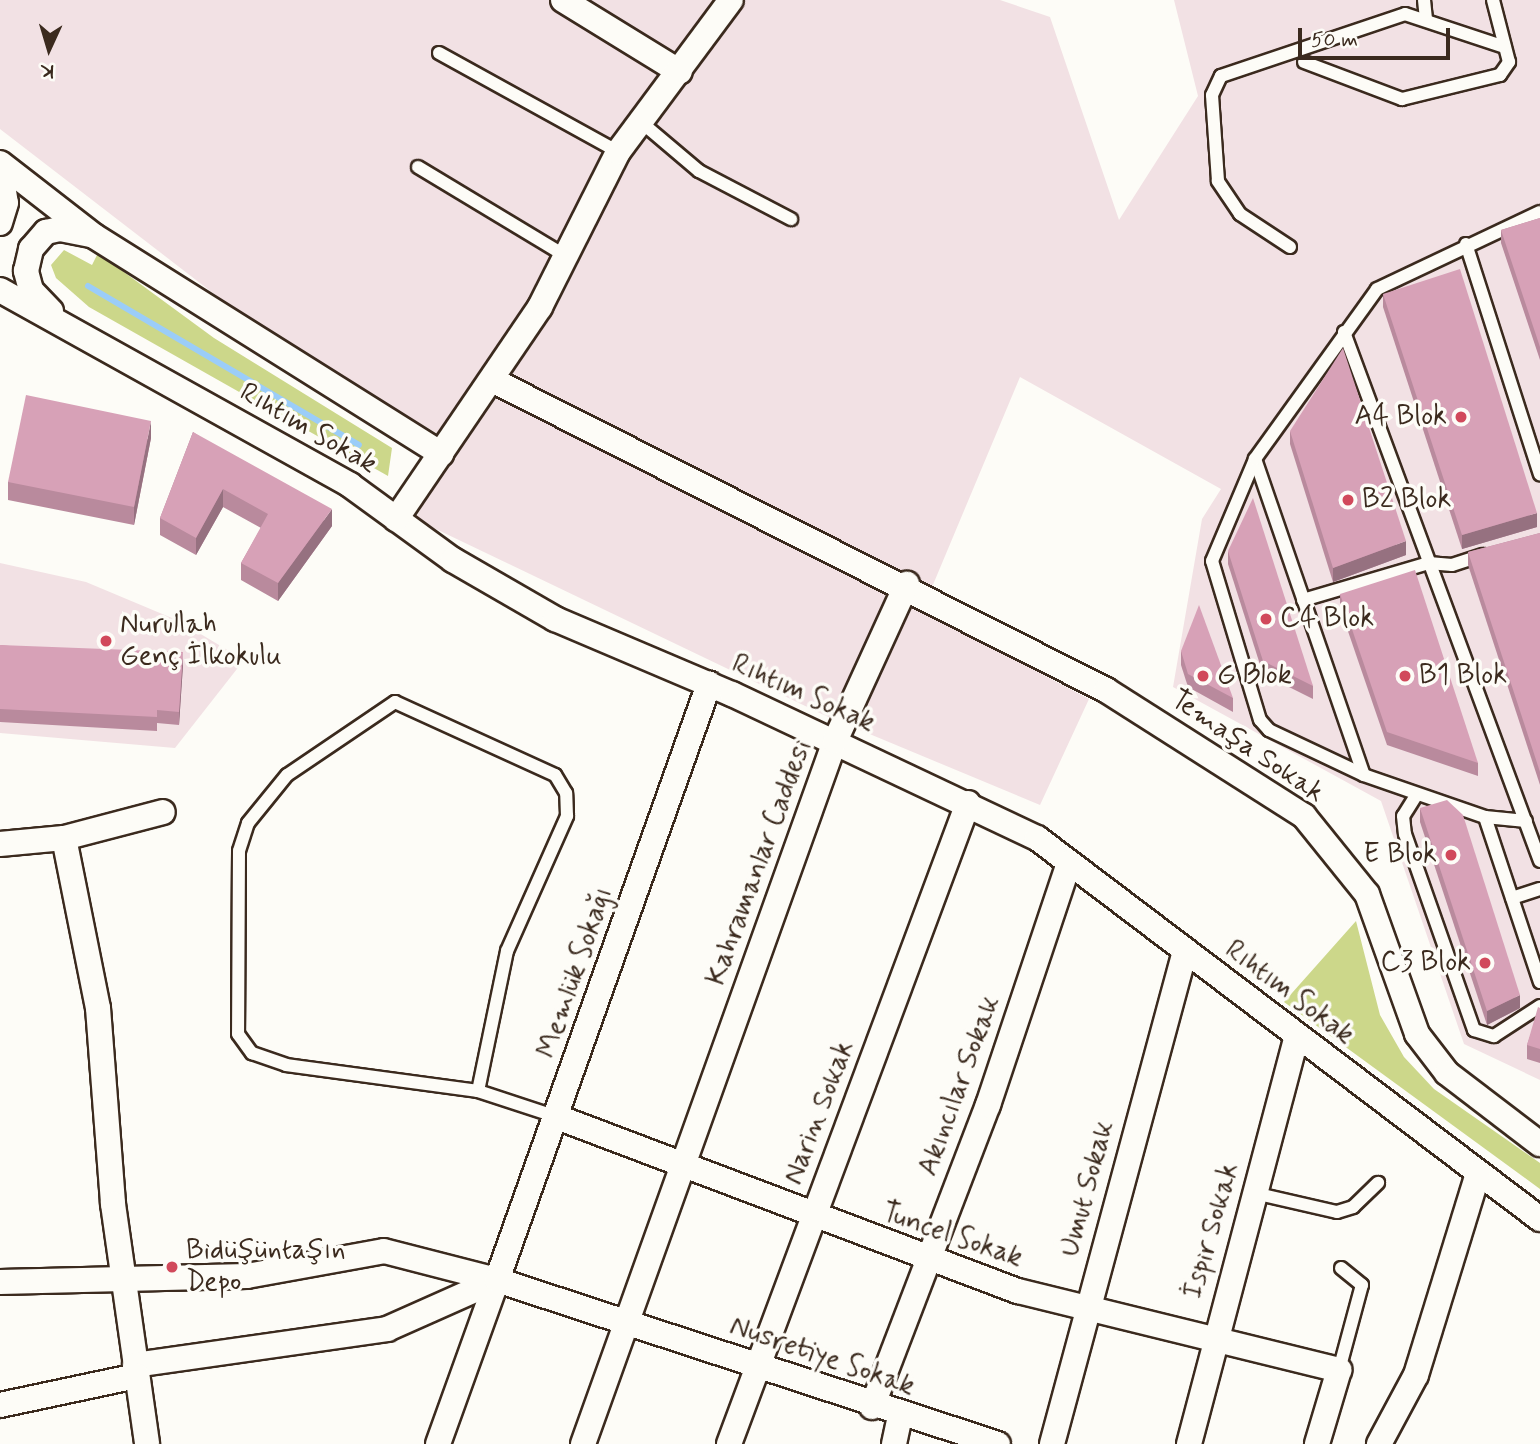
<!DOCTYPE html>
<meta charset="utf-8">
<style>
body{margin:0}
#map{position:relative;width:1540px;height:1444px;overflow:hidden;background:#fdfcf7;font-family:Mynerve,sans-serif}
div>[style]{position:absolute}
.built>*{inset:0;background:#f2e1e4}
.green>*{inset:0;background:#ccd78a}
.stream>*{height:6px;margin:-3px;padding:0 3px;transform-origin:3px;border-radius:3px;background:#9bcdf8}
.roads{filter:drop-shadow(2px 0 #3b2a1e) drop-shadow(-2px 0 #3b2a1e) drop-shadow(0 2px #3b2a1e) drop-shadow(0 -2px #3b2a1e)}
.service>*{height:12px;margin:-6px;padding:0 6px;transform-origin:6px;border-radius:6px;background:#fdfcf7}
.minor>*{height:24px;margin:-12px;padding:0 12px;transform-origin:12px;border-radius:12px;background:#fdfcf7}
.wall>*{inset:0;background:#b98a9d}
.shaded-wall>*{inset:0;background:#967180}
.building>*{inset:0;background:#d7a1b7}
.dots>*{width:19px;height:19px;translate:-50% -50%;box-sizing:border-box;border:4px solid #fdfcf7;border-radius:50%}
span{translate:-50% -50%;white-space:nowrap;text-align:center;line-height:1.15;-webkit-text-stroke:7px #fdfcf7;paint-order:stroke}
.poi-label{font-size:28px;color:#3b2a1e}
.right{translate:-100% -50%;text-align:right}
.left{translate:0 -50%;text-align:left}
.street-label{font-size:28px;color:#3b2a1e}
.north{position:absolute;left:14px;top:14px;width:70px;height:70px;-webkit-text-stroke:5px #fdfcf7;paint-order:stroke;rotate:184deg;font-size:19px;font-weight:700;line-height:28px;text-align:center;color:#3b2a1e}
.north::after{content:'';display:block;margin:auto;width:24px;height:32px;background:#3b2a1e;clip-path:polygon(50% 0,100% 100%,50% 72%,0 100%)}
.scale{position:absolute;left:1298px;top:28px;width:152px;height:32px;box-sizing:border-box;border:4px solid #3b2a1e;border-top:0;padding-left:9px;font-size:21px;line-height:24px;white-space:nowrap;color:#3b2a1e;-webkit-text-stroke:5px #fdfcf7;paint-order:stroke}
</style>
<div id="map">
<div class="built">
<i style="clip-path:polygon(0 0,1000px 0,1050px 17px,1119px 220px,1198px 96px,1174px 0,1540px 0,1540px 1080px,1464px 1044px,1381px 801px,1173px 687px,1202px 519px,1221px 489px,1020px 377px,922px 611px,1089px 699px,1040px 805px,824px 715px,415px 519px,457px 445px,261px 330px,0 129px)"></i>
<i style="clip-path:polygon(0 563px,86px 582px,179px 621px,244px 660px,175px 748px,0 733px)"></i>
</div>
<div class="green">
<i style="clip-path:polygon(64px 250px,92px 265px,98px 253px,214px 338px,392px 448px,388px 476px,89px 307px,56px 278px,51px 265px)"></i>
<i style="clip-path:polygon(1356px 921px,1380px 1015px,1404px 1057px,1434px 1089px,1540px 1163px,1540px 1189px,1284px 1002px)"></i>
</div>
<div class="stream">
<i style="left:88px;top:286px;width:314px;rotate:30.4deg"></i>
</div>
<div class="roads">
<div class="service">
<i style="left:1424px;top:0;width:18px;rotate:84deg"></i>
<i style="left:439px;top:53px;width:205px;rotate:28.9deg"></i>
<i style="left:1304px;top:62px;width:105px;rotate:20.7deg"></i>
<i style="left:1402px;top:99px;width:101px;rotate:-13.8deg"></i>
<i style="left:1500px;top:75px;width:16px;rotate:-55deg"></i>
<i style="left:1509px;top:62px;width:64px;rotate:-104.5deg"></i>
<i style="left:641px;top:122px;width:76px;rotate:40.2deg"></i>
<i style="left:699px;top:171px;width:104px;rotate:27.6deg"></i>
<i style="left:418px;top:167px;width:174px;rotate:31.1deg"></i>
<i style="left:1466px;top:244px;width:242px;rotate:72.2deg"></i>
<i style="left:1290px;top:247px;width:60px;rotate:-146.6deg"></i>
<i style="left:1240px;top:214px;width:40px;rotate:-124deg"></i>
<i style="left:1218px;top:181px;width:86px;rotate:-94deg"></i>
<i style="left:1212px;top:95px;width:21px;rotate:-65deg"></i>
<i style="left:1221px;top:76px;width:194px;rotate:-18.6deg"></i>
<i style="left:1405px;top:14px;width:105px;rotate:18.3deg"></i>
<i style="left:1344px;top:332px;width:564px;rotate:69.67deg"></i>
<i style="left:1255px;top:459px;width:334px;rotate:71deg"></i>
<i style="left:1303px;top:600px;width:131px;rotate:-16.4deg"></i>
<i style="left:1429px;top:563px;width:23px;rotate:5deg"></i>
<i style="left:1452px;top:565px;width:33px;rotate:-18deg"></i>
<i style="left:1417px;top:794px;width:26px;rotate:122deg"></i>
<i style="left:1403px;top:816px;width:18px;rotate:84deg"></i>
<i style="left:1405px;top:834px;width:208px;rotate:70.6deg"></i>
<i style="left:1474px;top:1030px;width:21px;rotate:17deg"></i>
<i style="left:1494px;top:1036px;width:55px;rotate:-33.1deg"></i>
<i style="left:1485px;top:817px;width:174px;rotate:71.6deg"></i>
<i style="left:1526px;top:821px;width:41px;rotate:-174.4deg"></i>
<i style="left:1485px;top:817px;width:128px;rotate:-160.9deg"></i>
<i style="left:1364px;top:775px;width:105px;rotate:-154.7deg"></i>
<i style="left:1269px;top:730px;width:13px;rotate:-132deg"></i>
<i style="left:1260px;top:720px;width:166px;rotate:-106.8deg"></i>
<i style="left:1212px;top:561px;width:111px;rotate:-67.1deg"></i>
<i style="left:1255px;top:459px;width:209px;rotate:-54.3deg"></i>
<i style="left:1377px;top:289px;width:180px;rotate:-25.3deg"></i>
<i style="left:1512px;top:898px;width:29px;rotate:-18deg"></i>
<i style="left:478px;top:1091px;width:143px;rotate:-78.3deg"></i>
<i style="left:507px;top:951px;width:148px;rotate:-66deg"></i>
<i style="left:567px;top:816px;width:23px;rotate:-92deg"></i>
<i style="left:566px;top:793px;width:21px;rotate:-121deg"></i>
<i style="left:555px;top:775px;width:176px;rotate:-155.5deg"></i>
<i style="left:395px;top:702px;width:130px;rotate:145.9deg"></i>
<i style="left:287px;top:775px;width:62px;rotate:129.1deg"></i>
<i style="left:248px;top:823px;width:29px;rotate:108deg"></i>
<i style="left:239px;top:851px;width:183px;rotate:90.3deg"></i>
<i style="left:238px;top:1034px;width:24px;rotate:54deg"></i>
<i style="left:252px;top:1053px;width:36px;rotate:19deg"></i>
<i style="left:286px;top:1065px;width:194px;rotate:7.7deg"></i>
<i style="left:478px;top:1091px;width:83px;rotate:18.2deg"></i>
<i style="left:1254px;top:1193px;width:85px;rotate:12.9deg"></i>
<i style="left:1337px;top:1212px;width:17px;rotate:-17deg"></i>
<i style="left:1353px;top:1207px;width:35px;rotate:-44deg"></i>
<i style="left:1339px;top:1370px;width:88px;rotate:-74.9deg"></i>
<i style="left:1362px;top:1285px;width:27px;rotate:-141deg"></i>
</div>
<div class="minor">
<i style="left:563px;top:0;width:137px;rotate:31.6deg"></i>
<i style="left:0;top:163px;width:119px;rotate:37.8deg"></i>
<i style="left:94px;top:236px;width:410px;rotate:32.1deg"></i>
<i style="left:0;top:166px;width:37px;rotate:81deg"></i>
<i style="left:6px;top:203px;width:21px;rotate:107deg"></i>
<i style="left:0;top:290px;width:401px;rotate:29.1deg"></i>
<i style="left:350px;top:485px;width:127px;rotate:36.1deg"></i>
<i style="left:453px;top:560px;width:118px;rotate:30deg"></i>
<i style="left:555px;top:619px;width:192px;rotate:23deg"></i>
<i style="left:732px;top:694px;width:337px;rotate:25.3deg"></i>
<i style="left:1037px;top:838px;width:631px;rotate:37.14deg"></i>
<i style="left:51px;top:311px;width:29px;rotate:-134deg"></i>
<i style="left:31px;top:290px;width:20px;rotate:-105deg"></i>
<i style="left:26px;top:271px;width:23px;rotate:-77deg"></i>
<i style="left:31px;top:249px;width:23px;rotate:-49deg"></i>
<i style="left:46px;top:232px;width:14px;rotate:-12deg"></i>
<i style="left:60px;top:229px;width:31px;rotate:11deg"></i>
<i style="left:494px;top:381px;width:686px;rotate:26.79deg"></i>
<i style="left:1106px;top:690px;width:235px;rotate:32.5deg"></i>
<i style="left:1304px;top:816px;width:100px;rotate:51.1deg"></i>
<i style="left:1367px;top:894px;width:149px;rotate:70.3deg"></i>
<i style="left:1417px;top:1034px;width:49px;rotate:52.4deg"></i>
<i style="left:1447px;top:1073px;width:117px;rotate:37.4deg"></i>
<i style="left:396px;top:519px;width:256px;rotate:-55.8deg"></i>
<i style="left:540px;top:307px;width:174px;rotate:-63.3deg"></i>
<i style="left:618px;top:152px;width:189px;rotate:-53.4deg"></i>
<i style="left:64px;top:838px;width:173px;rotate:78.7deg"></i>
<i style="left:98px;top:1008px;width:197px;rotate:85.6deg"></i>
<i style="left:113px;top:1204px;width:242px;rotate:81.9deg"></i>
<i style="left:0;top:844px;width:64px;rotate:-5.4deg"></i>
<i style="left:64px;top:838px;width:102px;rotate:-14.7deg"></i>
<i style="left:557px;top:1117px;width:493px;rotate:20.7deg"></i>
<i style="left:1018px;top:1291px;width:331px;rotate:13.8deg"></i>
<i style="left:1339px;top:1370px;width:77px;rotate:106.6deg"></i>
<i style="left:497px;top:1280px;width:633px;rotate:-70.42deg"></i>
<i style="left:0;top:1282px;width:247px;rotate:-1.4deg"></i>
<i style="left:247px;top:1276px;width:139px;rotate:-10.3deg"></i>
<i style="left:384px;top:1251px;width:117px;rotate:14.4deg"></i>
<i style="left:135px;top:1365px;width:255px;rotate:-8.1deg"></i>
<i style="left:387px;top:1329px;width:120px;rotate:-24deg"></i>
<i style="left:0;top:1405px;width:140px;rotate:-12deg"></i>
<i style="left:872px;top:1407px;width:324px;rotate:-69deg"></i>
<i style="left:988px;top:1105px;width:255px;rotate:-71.5deg"></i>
<i style="left:438px;top:1444px;width:174px;rotate:-70.2deg"></i>
<i style="left:497px;top:1280px;width:527px;rotate:18.13deg"></i>
<i style="left:583px;top:1444px;width:747px;rotate:-70.28deg"></i>
<i style="left:835px;top:741px;width:173px;rotate:-65.4deg"></i>
<i style="left:729px;top:1444px;width:684px;rotate:-69.55deg"></i>
<i style="left:894px;top:1444px;width:30px;rotate:-78deg"></i>
<i style="left:1052px;top:1444px;width:511px;rotate:-74.9deg"></i>
<i style="left:1189px;top:1444px;width:422px;rotate:-75.2deg"></i>
<i style="left:1379px;top:1444px;width:78px;rotate:-61.8deg"></i>
<i style="left:1416px;top:1375px;width:211px;rotate:-72.9deg"></i>
</div>
</div>
<div class="wall">
<i style="clip-path:polygon(1540px 218px,1540px 360px,1501px 243px,1501px 230px)"></i>
<i style="clip-path:polygon(1383px 294px,1537px 527px,1462px 549px,1383px 307px)"></i>
<i style="clip-path:polygon(1290px 431px,1406px 555px,1333px 582px,1290px 444px)"></i>
<i style="clip-path:polygon(193px 432px,332px 526px,278px 601px,241px 580px,241px 563px,261px 528px,223px 507px,196px 555px,160px 535px,160px 518px)"></i>
<i style="clip-path:polygon(151px 438px,134px 525px,8px 500px,8px 482px)"></i>
<i style="clip-path:polygon(1540px 533px,1540px 785px,1468px 565px,1468px 552px)"></i>
<i style="clip-path:polygon(1228px 551px,1313px 686px,1313px 699px,1263px 674px,1228px 564px)"></i>
<i style="clip-path:polygon(1340px 594px,1478px 763px,1478px 776px,1387px 745px,1340px 608px)"></i>
<i style="clip-path:polygon(0 645px,183px 665px,179px 725px,157px 723px,157px 731px,0 722px)"></i>
<i style="clip-path:polygon(1181px 651px,1233px 698px,1233px 712px,1188px 687px,1181px 665px)"></i>
<i style="clip-path:polygon(1420px 808px,1520px 1008px,1487px 1025px,1420px 822px)"></i>
<i style="clip-path:polygon(1540px 1008px,1540px 1063px,1527px 1059px,1527px 1045px)"></i>
</div>
<div class="shaded-wall">
<i style="clip-path:polygon(151px 421px,151px 438px,134px 525px,134px 507px)"></i>
<i style="clip-path:polygon(223px 489px,223px 507px,196px 555px,196px 538px)"></i>
<i style="clip-path:polygon(332px 509px,332px 526px,278px 601px,278px 583px)"></i>
<i style="clip-path:polygon(1537px 513px,1537px 527px,1462px 549px,1462px 535px)"></i>
<i style="clip-path:polygon(1406px 541px,1406px 555px,1333px 582px,1333px 568px)"></i>
<i style="clip-path:polygon(183px 652px,183px 665px,179px 725px,179px 712px)"></i>
<i style="clip-path:polygon(1520px 995px,1520px 1008px,1487px 1025px,1487px 1011px)"></i>
</div>
<div class="building">
<i style="clip-path:polygon(1540px 218px,1540px 347px,1501px 230px)"></i>
<i style="clip-path:polygon(1460px 269px,1537px 513px,1462px 535px,1383px 294px)"></i>
<i style="clip-path:polygon(1343px 348px,1406px 541px,1333px 568px,1290px 431px)"></i>
<i style="clip-path:polygon(26px 395px,151px 421px,134px 507px,8px 482px)"></i>
<i style="clip-path:polygon(193px 432px,332px 509px,278px 583px,241px 563px,268px 514px,223px 489px,196px 538px,160px 518px)"></i>
<i style="clip-path:polygon(1253px 498px,1313px 686px,1263px 661px,1228px 551px)"></i>
<i style="clip-path:polygon(1540px 533px,1540px 772px,1468px 552px)"></i>
<i style="clip-path:polygon(1415px 570px,1478px 763px,1387px 732px,1340px 594px)"></i>
<i style="clip-path:polygon(1199px 605px,1233px 698px,1188px 674px,1181px 651px)"></i>
<i style="clip-path:polygon(0 645px,183px 652px,179px 712px,157px 710px,157px 717px,0 709px)"></i>
<i style="clip-path:polygon(1447px 800px,1463px 815px,1520px 995px,1487px 1011px,1420px 808px)"></i>
<i style="clip-path:polygon(1538px 1007px,1540px 1008px,1540px 1049px,1527px 1045px)"></i>
</div>
<div class="dots">
<i style="left:1461px;top:417px;background:#d1495b"></i>
<i style="left:1348px;top:500px;background:#d1495b"></i>
<i style="left:1266px;top:619px;background:#d1495b"></i>
<i style="left:106px;top:641px;background:#d1495b"></i>
<i style="left:1203px;top:676px;background:#d1495b"></i>
<i style="left:1405px;top:676px;background:#d1495b"></i>
<i style="left:1451px;top:855px;background:#d1495b"></i>
<i style="left:1485px;top:963px;background:#d1495b"></i>
<i style="left:172px;top:1267px;background:#d1495b"></i>
</div>
<div class="poi-label">
<span class="right" style="left:1447px;top:417px">A4 Blok</span>
<span class="left" style="left:1362px;top:500px">B2 Blok</span>
<span class="left" style="left:1280px;top:619px">C4 Blok</span>
<span class="left" style="left:120px;top:641px">Nurullah<br>Genç İlkokulu</span>
<span class="left" style="left:1217px;top:676px">G Blok</span>
<span class="left" style="left:1419px;top:676px">B1 Blok</span>
<span class="right" style="left:1437px;top:855px">E Blok</span>
<span class="right" style="left:1471px;top:963px">C3 Blok</span>
<span class="left" style="left:186px;top:1267px">Bidüşüntaşın<br>Depo</span>
</div>
<div class="street-label">
<span style="left:308px;top:429px;rotate:30deg">Rıhtım Sokak</span>
<span style="left:803px;top:694px;rotate:24deg">Rıhtım Sokak</span>
<span style="left:1247px;top:747px;rotate:34deg">Temaşa Sokak</span>
<span style="left:760px;top:863px;rotate:-70deg">Kahramanlar Caddesi</span>
<span style="left:576px;top:973px;rotate:-71deg">Memlük Sokağı</span>
<span style="left:1289px;top:993px;rotate:37deg">Rıhtım Sokak</span>
<span style="left:960px;top:1086px;rotate:-70deg">Akıncılar Sokak</span>
<span style="left:820px;top:1113px;rotate:-69deg">Narin Sokak</span>
<span style="left:1088px;top:1189px;rotate:-75deg">Umut Sokak</span>
<span style="left:1212px;top:1231px;rotate:-74deg">İspir Sokak</span>
<span style="left:952px;top:1236px;rotate:19deg">Tuncel Sokak</span>
<span style="left:822px;top:1357px;rotate:19deg">Nusretiye Sokak</span>
</div>
<div class="north">K</div>
<div class="scale">50 m</div>
</div>
